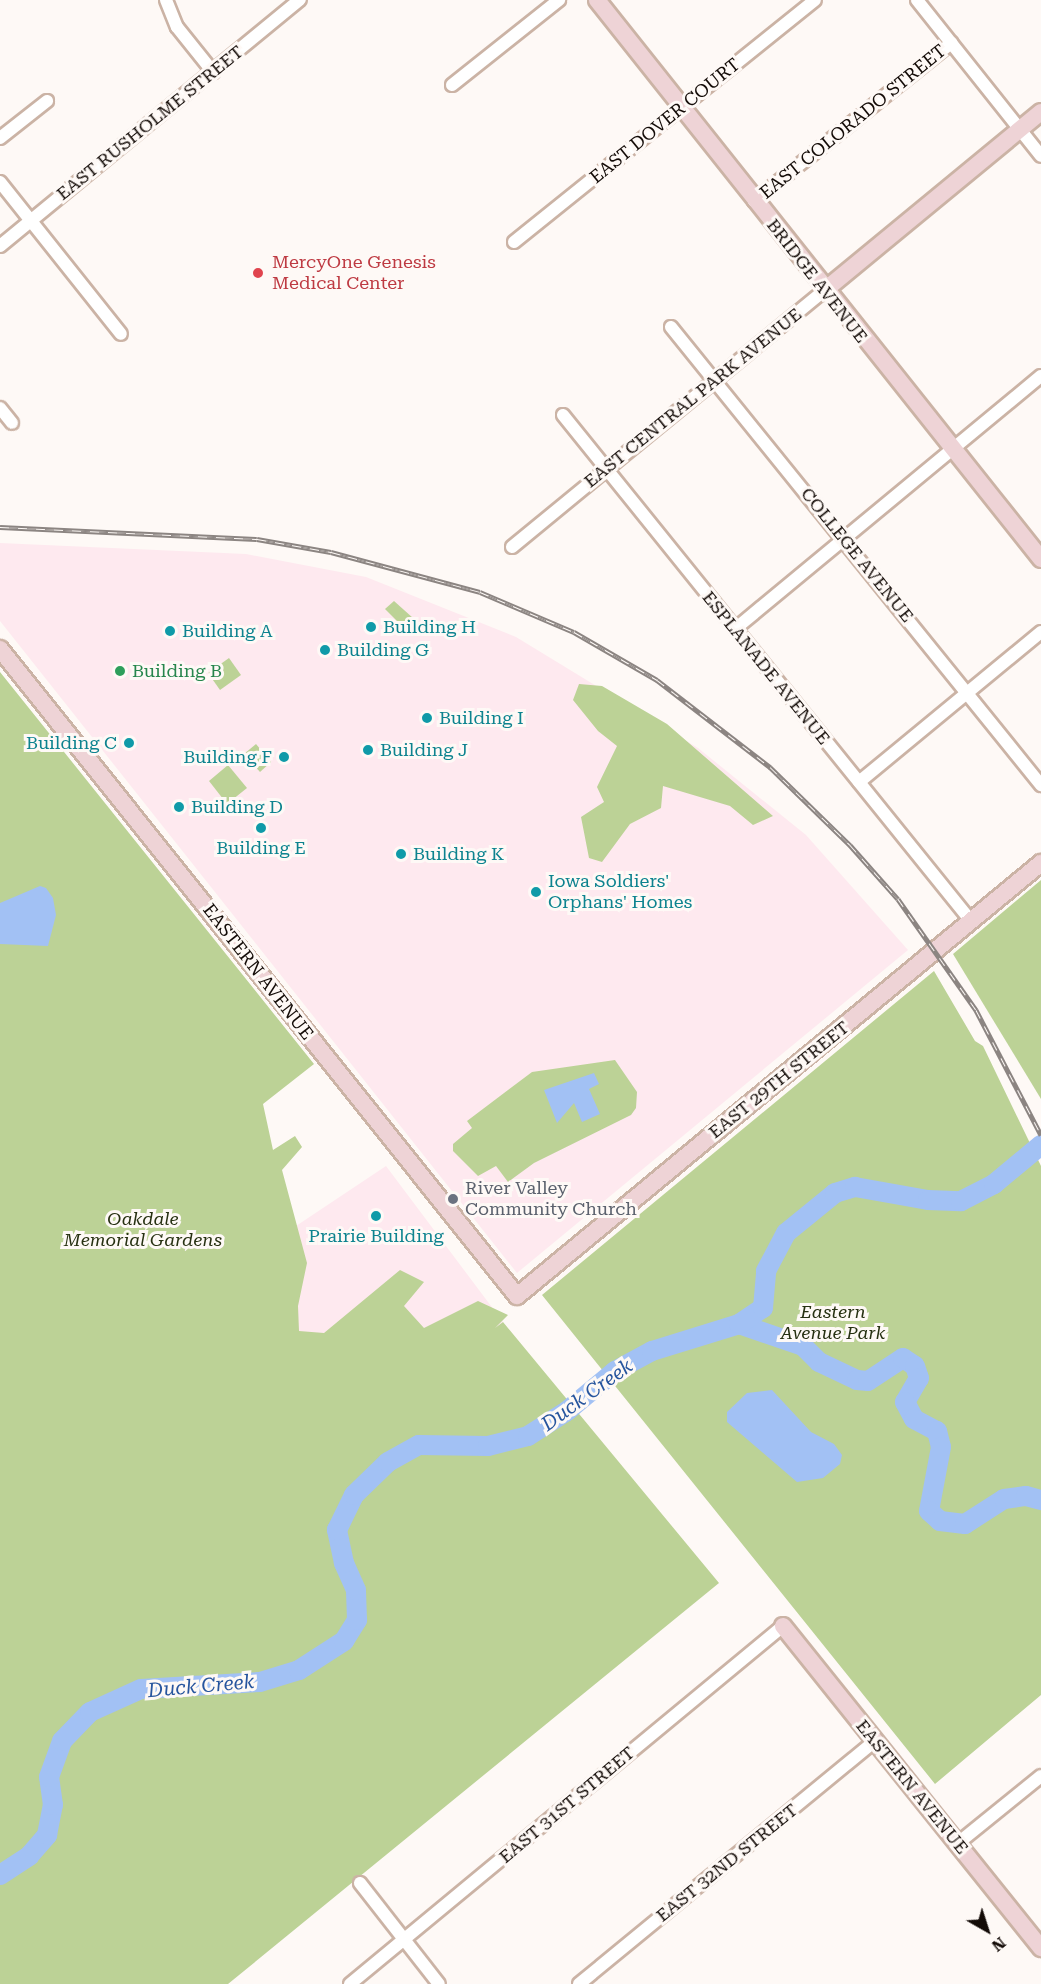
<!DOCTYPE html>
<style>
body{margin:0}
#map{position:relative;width:1041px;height:1984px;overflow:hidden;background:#fef9f6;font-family:"Roboto Serif",serif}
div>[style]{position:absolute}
.commercial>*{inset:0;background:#fee9ef}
.green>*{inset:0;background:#bcd296}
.water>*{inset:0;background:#a2c1f4}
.river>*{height:20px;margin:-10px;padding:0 10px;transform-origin:10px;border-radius:10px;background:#a2c1f4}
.roads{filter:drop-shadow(2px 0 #cbb3a5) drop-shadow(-2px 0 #cbb3a5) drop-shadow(0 2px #cbb3a5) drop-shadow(0 -2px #cbb3a5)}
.street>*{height:12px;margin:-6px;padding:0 6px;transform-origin:6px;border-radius:6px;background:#fff}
.secondary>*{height:16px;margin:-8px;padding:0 8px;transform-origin:8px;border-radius:8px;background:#eed3d6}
.rail>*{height:5px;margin-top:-2.5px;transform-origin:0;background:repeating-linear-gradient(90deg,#fef9f6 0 9px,#8c8582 0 18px);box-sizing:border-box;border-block:2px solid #8c8582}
.dots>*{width:16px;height:16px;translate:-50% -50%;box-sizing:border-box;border:3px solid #fef9f6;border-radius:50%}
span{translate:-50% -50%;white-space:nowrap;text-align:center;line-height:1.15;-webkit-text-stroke:6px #fef9f6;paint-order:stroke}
.street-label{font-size:18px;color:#130b07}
.health-label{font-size:18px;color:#be3a42}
.left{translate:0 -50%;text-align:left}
.culture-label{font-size:18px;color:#0d838f}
.right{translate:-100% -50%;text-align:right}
.leisure-label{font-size:18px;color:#27864d}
.worship-label{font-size:18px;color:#5b616d}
.park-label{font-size:18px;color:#273112;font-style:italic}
.water-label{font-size:20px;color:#27559e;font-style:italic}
.north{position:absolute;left:957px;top:1900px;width:60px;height:60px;-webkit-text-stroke:4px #fef9f6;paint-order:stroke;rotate:141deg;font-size:16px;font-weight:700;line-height:24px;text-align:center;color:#130b07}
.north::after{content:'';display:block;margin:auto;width:21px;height:27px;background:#130b07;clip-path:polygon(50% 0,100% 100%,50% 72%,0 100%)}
</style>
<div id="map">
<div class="commercial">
<i style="clip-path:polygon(0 543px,246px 554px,366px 577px,516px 637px,698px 748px,806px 835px,908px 950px,517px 1273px,0 621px)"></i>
<i style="clip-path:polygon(386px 1166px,503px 1322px,279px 1499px,243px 1453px,290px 1230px)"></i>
</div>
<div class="green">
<i style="clip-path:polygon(394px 601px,413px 618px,405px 629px,385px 609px)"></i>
<i style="clip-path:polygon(229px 658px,241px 675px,220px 690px,208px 673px)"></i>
<i style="clip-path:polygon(0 672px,314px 1064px,263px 1104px,273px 1150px,295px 1136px,302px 1147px,282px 1170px,307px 1263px,298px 1306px,299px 1331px,324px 1333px,400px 1270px,424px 1282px,404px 1306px,424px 1328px,478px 1301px,508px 1315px,495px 1328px,503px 1322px,719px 1583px,228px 1984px,0 1984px)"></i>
<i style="clip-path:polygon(579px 684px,602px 686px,667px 724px,773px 816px,753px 825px,730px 806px,663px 786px,661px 808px,630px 824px,602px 862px,589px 858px,581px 817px,604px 802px,597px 787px,617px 746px,598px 731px,573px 700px)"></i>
<i style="clip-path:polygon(256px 744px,271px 762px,260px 772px,244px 754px)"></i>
<i style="clip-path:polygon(228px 765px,247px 788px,227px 804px,209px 781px)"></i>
<i style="clip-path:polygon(1041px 880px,1041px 1099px,953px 954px)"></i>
<i style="clip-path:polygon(934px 971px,975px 1041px,983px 1046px,1041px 1166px,1041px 1695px,935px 1784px,542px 1295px)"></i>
<i style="clip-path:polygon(615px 1060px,637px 1092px,636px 1108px,631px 1115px,534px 1163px,508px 1182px,496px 1166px,478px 1176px,453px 1151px,453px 1144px,472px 1128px,467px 1121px,532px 1072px)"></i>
</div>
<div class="water">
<i style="clip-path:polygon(40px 886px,46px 888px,53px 898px,56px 915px,48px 946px,0 944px,0 903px)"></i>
<i style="clip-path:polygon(594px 1073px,599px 1084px,589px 1089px,600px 1114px,582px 1122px,574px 1103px,557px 1123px,544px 1090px)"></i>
<i style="clip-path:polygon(772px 1390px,811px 1432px,834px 1444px,842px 1455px,840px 1464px,823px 1478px,797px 1482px,727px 1422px,727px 1412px,747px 1393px)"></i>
</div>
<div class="river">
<i style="left:739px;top:1324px;width:68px;rotate:19deg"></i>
<i style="left:803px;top:1346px;width:23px;rotate:45deg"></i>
<i style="left:819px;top:1362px;width:42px;rotate:25.3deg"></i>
<i style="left:857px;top:1380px;width:11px;rotate:5deg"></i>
<i style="left:868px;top:1381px;width:42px;rotate:-33.3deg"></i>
<i style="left:903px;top:1358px;width:14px;rotate:34deg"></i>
<i style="left:915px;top:1366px;width:13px;rotate:72deg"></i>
<i style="left:919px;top:1378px;width:28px;rotate:120deg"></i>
<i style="left:905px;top:1402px;width:19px;rotate:62deg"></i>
<i style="left:914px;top:1419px;width:26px;rotate:28deg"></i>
<i style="left:937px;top:1431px;width:16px;rotate:76deg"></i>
<i style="left:941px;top:1447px;width:65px;rotate:100.6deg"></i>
<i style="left:929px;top:1511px;width:15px;rotate:42deg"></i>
<i style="left:940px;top:1521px;width:25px;rotate:7deg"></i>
<i style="left:965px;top:1524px;width:46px;rotate:-32.7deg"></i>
<i style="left:1004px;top:1499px;width:22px;rotate:-8deg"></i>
<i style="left:1026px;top:1496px;width:16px;rotate:15deg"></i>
<i style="left:0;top:1875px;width:35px;rotate:-33deg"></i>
<i style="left:29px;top:1856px;width:28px;rotate:-49deg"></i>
<i style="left:47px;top:1835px;width:31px;rotate:-79deg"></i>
<i style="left:53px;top:1805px;width:28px;rotate:-98deg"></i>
<i style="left:49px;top:1777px;width:38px;rotate:-70deg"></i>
<i style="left:62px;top:1741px;width:40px;rotate:-46deg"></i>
<i style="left:90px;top:1712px;width:56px;rotate:-24.3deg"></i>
<i style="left:141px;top:1689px;width:119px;rotate:-3.4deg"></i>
<i style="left:260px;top:1682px;width:41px;rotate:-17.1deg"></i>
<i style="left:299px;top:1670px;width:54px;rotate:-32.8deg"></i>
<i style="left:344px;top:1641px;width:25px;rotate:-58deg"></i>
<i style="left:357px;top:1620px;width:30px;rotate:-92deg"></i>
<i style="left:356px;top:1590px;width:30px;rotate:-114deg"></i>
<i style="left:344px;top:1563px;width:34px;rotate:-102deg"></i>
<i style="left:337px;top:1530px;width:39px;rotate:-64deg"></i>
<i style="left:354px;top:1495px;width:47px;rotate:-44.1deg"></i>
<i style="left:388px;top:1462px;width:35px;rotate:-29deg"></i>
<i style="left:419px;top:1445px;width:69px;rotate:0.8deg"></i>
<i style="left:488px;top:1446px;width:41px;rotate:-14deg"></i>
<i style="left:528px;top:1436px;width:46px;rotate:-32.7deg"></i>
<i style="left:567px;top:1411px;width:62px;rotate:-39.8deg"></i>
<i style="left:615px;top:1371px;width:42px;rotate:-28.4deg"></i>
<i style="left:652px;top:1351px;width:91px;rotate:-17.2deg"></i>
<i style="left:739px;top:1324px;width:29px;rotate:-34deg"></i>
<i style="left:763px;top:1308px;width:37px;rotate:-85deg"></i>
<i style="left:766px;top:1271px;width:43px;rotate:-62.2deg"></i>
<i style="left:786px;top:1233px;width:63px;rotate:-39.2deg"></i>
<i style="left:835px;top:1193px;width:21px;rotate:-17deg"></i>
<i style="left:855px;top:1187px;width:74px;rotate:10.1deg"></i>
<i style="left:928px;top:1200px;width:33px;rotate:2deg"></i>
<i style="left:961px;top:1201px;width:37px;rotate:-27deg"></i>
<i style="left:994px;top:1184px;width:61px;rotate:-39.7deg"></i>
</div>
<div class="roads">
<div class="street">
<i style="left:166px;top:0;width:29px;rotate:68deg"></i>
<i style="left:177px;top:27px;width:58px;rotate:51.3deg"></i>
<i style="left:917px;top:0;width:199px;rotate:51.5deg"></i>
<i style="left:452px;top:85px;width:137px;rotate:-38.5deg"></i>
<i style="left:0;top:138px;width:60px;rotate:-38.2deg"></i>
<i style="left:0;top:182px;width:194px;rotate:51.5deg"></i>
<i style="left:754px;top:201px;width:253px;rotate:-38.7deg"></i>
<i style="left:514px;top:242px;width:386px;rotate:-38.8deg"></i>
<i style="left:0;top:246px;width:388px;rotate:-39.4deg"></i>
<i style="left:671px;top:327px;width:589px;rotate:51.07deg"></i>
<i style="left:0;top:408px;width:19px;rotate:51deg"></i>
<i style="left:563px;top:415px;width:650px;rotate:51.12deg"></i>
<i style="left:512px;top:547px;width:405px;rotate:-39.4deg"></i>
<i style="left:735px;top:629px;width:397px;rotate:-39.6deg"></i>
<i style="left:859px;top:782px;width:236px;rotate:-39.5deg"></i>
<i style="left:957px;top:1844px;width:108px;rotate:-39deg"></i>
<i style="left:360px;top:1883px;width:128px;rotate:52deg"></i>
<i style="left:350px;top:1984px;width:562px;rotate:-39.58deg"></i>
<i style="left:579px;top:1984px;width:383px;rotate:-39.4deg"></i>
</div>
<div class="secondary">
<i style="left:597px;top:0;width:714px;rotate:51.54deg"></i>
<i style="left:825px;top:290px;width:280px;rotate:-39.5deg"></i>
<i style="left:0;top:649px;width:828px;rotate:51.37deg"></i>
<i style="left:517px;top:1296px;width:680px;rotate:-39.57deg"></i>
<i style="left:783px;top:1626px;width:413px;rotate:51.3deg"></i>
</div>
</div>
<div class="rail">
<i style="left:0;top:527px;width:257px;rotate:2.7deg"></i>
<i style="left:257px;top:539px;width:75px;rotate:10deg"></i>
<i style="left:331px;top:552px;width:154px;rotate:15deg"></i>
<i style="left:480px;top:592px;width:102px;rotate:23.1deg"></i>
<i style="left:574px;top:632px;width:96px;rotate:30deg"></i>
<i style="left:657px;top:680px;width:143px;rotate:37.6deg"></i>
<i style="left:770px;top:767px;width:112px;rotate:44.3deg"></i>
<i style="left:850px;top:845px;width:72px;rotate:48.4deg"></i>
<i style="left:898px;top:899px;width:136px;rotate:54.9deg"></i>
<i style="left:976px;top:1010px;width:141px;rotate:62.5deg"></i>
</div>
<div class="dots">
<i style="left:258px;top:273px;background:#e0444e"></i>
<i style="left:371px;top:627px;background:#0f9aa8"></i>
<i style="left:170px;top:631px;background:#0f9aa8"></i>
<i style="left:325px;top:650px;background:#0f9aa8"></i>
<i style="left:120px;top:671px;background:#2e9e5b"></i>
<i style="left:427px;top:718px;background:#0f9aa8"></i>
<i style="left:129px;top:743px;background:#0f9aa8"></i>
<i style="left:368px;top:750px;background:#0f9aa8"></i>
<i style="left:284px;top:757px;background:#0f9aa8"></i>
<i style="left:179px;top:807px;background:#0f9aa8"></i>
<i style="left:261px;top:828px;background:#0f9aa8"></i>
<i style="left:401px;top:854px;background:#0f9aa8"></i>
<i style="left:536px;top:892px;background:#0f9aa8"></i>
<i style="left:453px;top:1199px;background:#6b7280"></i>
<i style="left:376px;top:1216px;background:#0f9aa8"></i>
</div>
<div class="street-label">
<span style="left:665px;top:121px;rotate:-39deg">EAST DOVER COURT</span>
<span style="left:853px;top:122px;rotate:-39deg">EAST COLORADO STREET</span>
<span style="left:150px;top:123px;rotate:-39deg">EAST RUSHOLME STREET</span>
<span style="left:817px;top:281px;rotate:52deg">BRIDGE AVENUE</span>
<span style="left:693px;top:398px;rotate:-39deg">EAST CENTRAL PARK AVENUE</span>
<span style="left:857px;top:555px;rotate:51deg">COLLEGE AVENUE</span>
<span style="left:766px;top:668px;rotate:51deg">ESPLANADE AVENUE</span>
<span style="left:258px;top:972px;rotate:52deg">EASTERN AVENUE</span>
<span style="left:779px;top:1080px;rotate:-39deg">EAST 29TH STREET</span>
<span style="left:912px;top:1787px;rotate:51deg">EASTERN AVENUE</span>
<span style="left:567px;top:1805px;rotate:-40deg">EAST 31ST STREET</span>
<span style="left:727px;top:1863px;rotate:-39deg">EAST 32ND STREET</span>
</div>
<div class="health-label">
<span class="left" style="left:272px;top:273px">MercyOne Genesis<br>Medical Center</span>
</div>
<div class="culture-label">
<span class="left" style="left:383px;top:627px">Building H</span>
<span class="left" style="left:182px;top:631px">Building A</span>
<span class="left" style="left:337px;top:650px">Building G</span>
<span class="left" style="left:439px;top:718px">Building I</span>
<span class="right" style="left:117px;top:743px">Building C</span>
<span class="left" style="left:380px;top:750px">Building J</span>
<span class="right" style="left:272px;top:757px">Building F</span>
<span class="left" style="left:191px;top:807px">Building D</span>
<span style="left:261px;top:848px">Building E</span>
<span class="left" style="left:413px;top:854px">Building K</span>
<span class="left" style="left:548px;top:892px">Iowa Soldiers'<br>Orphans' Homes</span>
<span style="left:376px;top:1236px">Prairie Building</span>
</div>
<div class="leisure-label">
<span class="left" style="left:132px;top:671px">Building B</span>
</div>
<div class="worship-label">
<span class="left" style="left:465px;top:1199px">River Valley<br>Community Church</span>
</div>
<div class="park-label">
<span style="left:143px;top:1230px">Oakdale<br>Memorial Gardens</span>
<span style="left:833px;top:1323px">Eastern<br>Avenue Park</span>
</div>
<div class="water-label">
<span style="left:587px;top:1395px;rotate:-36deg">Duck Creek</span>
<span style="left:201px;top:1686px;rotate:-5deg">Duck Creek</span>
</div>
<div class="north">N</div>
</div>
